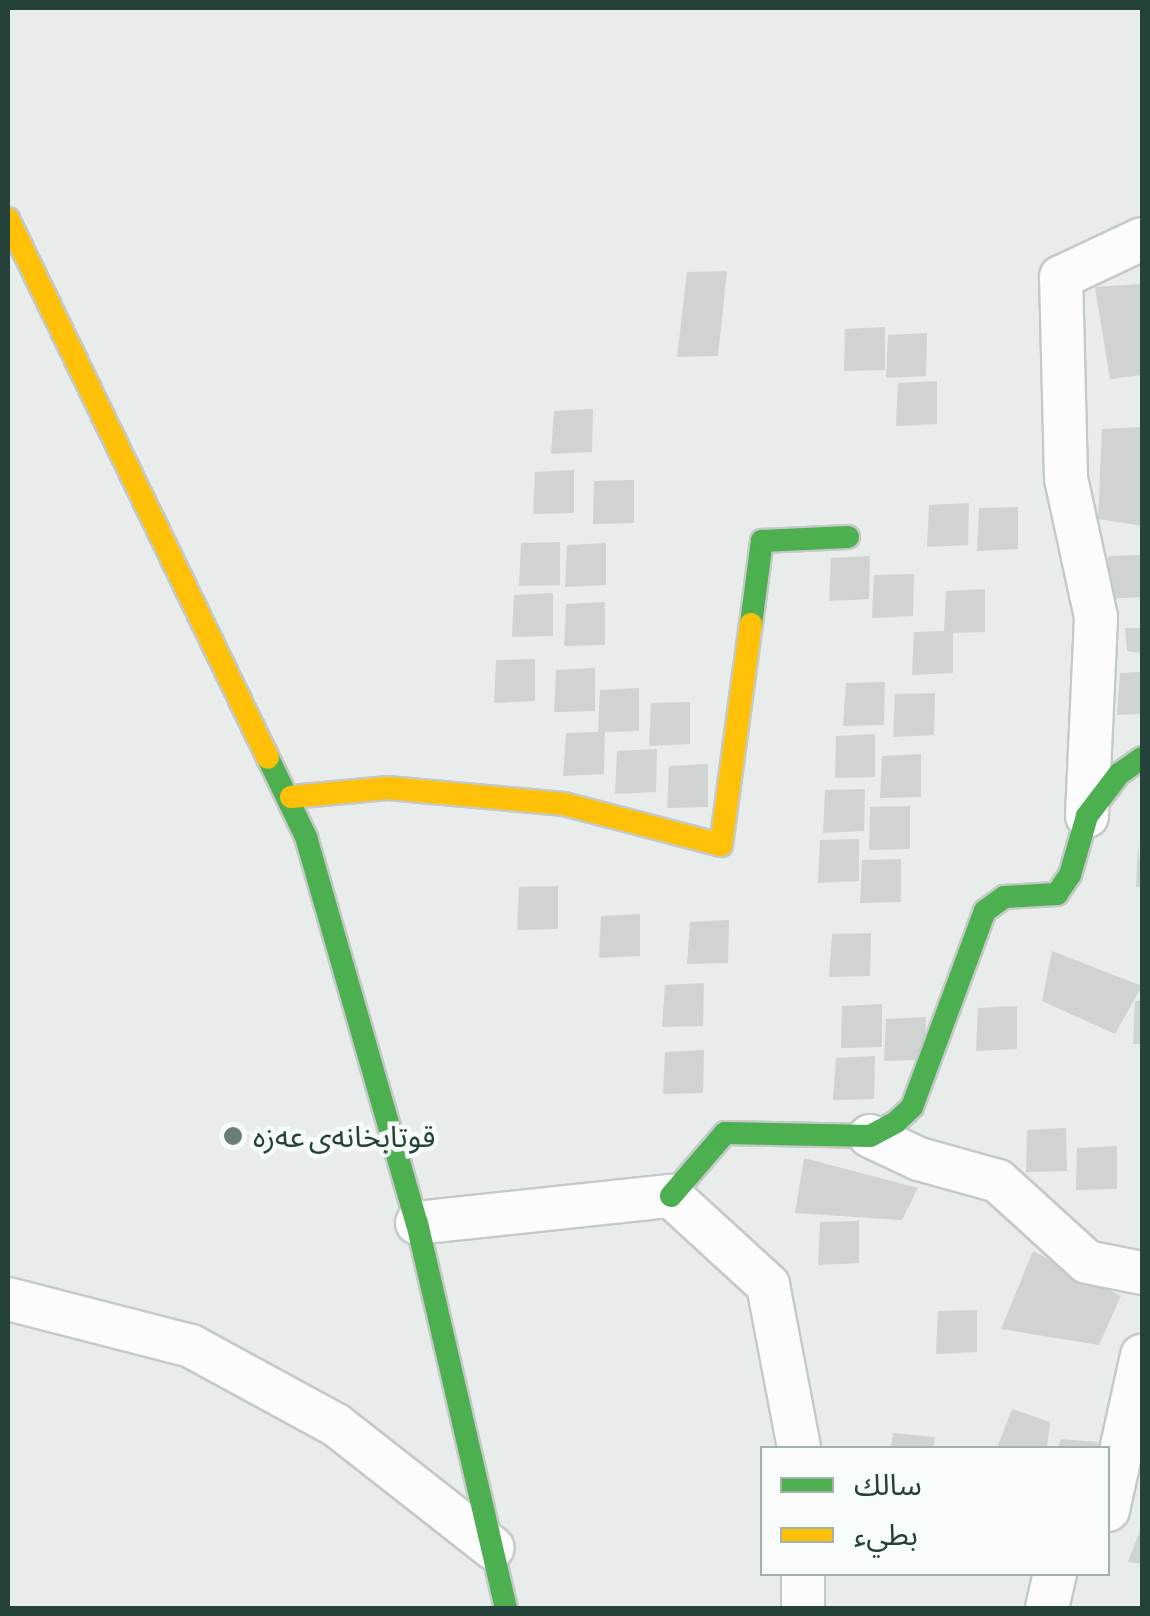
<!DOCTYPE html>
<meta charset="utf-8">
<style>
body{margin:0}
#map{position:relative;width:1150px;height:1616px;overflow:hidden;background:#e8edeb;font-family:"Asap Condensed","Noto Sans Arabic",sans-serif}
div>[style]{position:absolute}
.building>*{inset:0;background:#cfd4d2}
.roads{filter:drop-shadow(2px 0 #c5cac8) drop-shadow(-2px 0 #c5cac8) drop-shadow(0 2px #c5cac8) drop-shadow(0 -2px #c5cac8)}
.street>*{height:42px;margin:-21px;padding:0 21px;transform-origin:21px;border-radius:21px;background:#fcfcfc}
.fast>*{height:22px;margin:-11px;padding:0 11px;transform-origin:11px;border-radius:11px;background:#4caf50}
.slow>*{height:22px;margin:-11px;padding:0 11px;transform-origin:11px;border-radius:11px;background:#ffc107}
.dots>*{width:28px;height:28px;translate:-50% -50%;box-sizing:border-box;border:5px solid #f7fbf9;border-radius:50%}
span{translate:-50% -50%;white-space:nowrap;text-align:center;line-height:1.15;-webkit-text-stroke:9px #f7fbf9;paint-order:stroke}
.poi-label{font-size:30px;color:#24423a}
.left{translate:0 -50%;text-align:left}
.frame{position:absolute;inset:0;border:10px solid #24423a;pointer-events:none}
.legend{position:absolute;left:760px;top:1446px;width:350px;height:130px;box-sizing:border-box;background:#f7fbf9;border:2px solid #a3b1ad;margin:0;padding:12px 18px;list-style:none;font-size:30px;color:#24423a}
.legend li{display:flex;align-items:center;gap:20px;height:50px}
.legend b{width:50px;border:2px solid #a3b1ad}
</style>
<div id="map">
<div class="building">
<i style="clip-path:polygon(727px 271px,718px 356px,677px 357px,687px 272px)"></i>
<i style="clip-path:polygon(1142px 284px,1142px 375px,1110px 379px,1095px 287px)"></i>
<i style="clip-path:polygon(885px 327px,885px 370px,844px 371px,845px 329px)"></i>
<i style="clip-path:polygon(927px 333px,926px 376px,886px 378px,888px 335px)"></i>
<i style="clip-path:polygon(937px 381px,937px 424px,896px 426px,898px 383px)"></i>
<i style="clip-path:polygon(593px 409px,592px 452px,551px 454px,554px 411px)"></i>
<i style="clip-path:polygon(1142px 427px,1142px 526px,1098px 519px,1102px 429px)"></i>
<i style="clip-path:polygon(574px 470px,574px 513px,533px 514px,535px 472px)"></i>
<i style="clip-path:polygon(634px 480px,634px 523px,593px 524px,594px 481px)"></i>
<i style="clip-path:polygon(969px 503px,968px 545px,927px 547px,929px 505px)"></i>
<i style="clip-path:polygon(1018px 507px,1018px 549px,977px 551px,979px 508px)"></i>
<i style="clip-path:polygon(560px 542px,560px 585px,519px 586px,521px 543px)"></i>
<i style="clip-path:polygon(606px 543px,606px 585px,565px 587px,567px 545px)"></i>
<i style="clip-path:polygon(1142px 555px,1142px 597px,1106px 599px,1108px 556px)"></i>
<i style="clip-path:polygon(870px 556px,869px 599px,829px 601px,831px 558px)"></i>
<i style="clip-path:polygon(914px 574px,913px 616px,872px 618px,874px 575px)"></i>
<i style="clip-path:polygon(985px 589px,985px 632px,953px 633px,953px 673px,912px 675px,914px 632px,944px 631px,946px 591px)"></i>
<i style="clip-path:polygon(553px 593px,553px 636px,512px 637px,514px 595px)"></i>
<i style="clip-path:polygon(605px 602px,605px 645px,564px 646px,566px 604px)"></i>
<i style="clip-path:polygon(1125px 628px,1142px 628px,1142px 653px,1127px 651px)"></i>
<i style="clip-path:polygon(535px 659px,535px 701px,494px 703px,496px 660px)"></i>
<i style="clip-path:polygon(595px 668px,595px 711px,554px 712px,556px 670px)"></i>
<i style="clip-path:polygon(1142px 672px,1142px 714px,1117px 715px,1120px 673px)"></i>
<i style="clip-path:polygon(885px 682px,884px 725px,843px 726px,846px 683px)"></i>
<i style="clip-path:polygon(639px 688px,639px 731px,605px 732px,604px 774px,563px 776px,566px 733px,598px 732px,600px 690px)"></i>
<i style="clip-path:polygon(935px 693px,934px 735px,893px 737px,895px 694px)"></i>
<i style="clip-path:polygon(690px 702px,690px 744px,649px 746px,651px 703px)"></i>
<i style="clip-path:polygon(875px 734px,875px 777px,835px 778px,836px 736px)"></i>
<i style="clip-path:polygon(657px 749px,656px 792px,615px 794px,617px 751px)"></i>
<i style="clip-path:polygon(921px 754px,921px 797px,880px 798px,882px 756px)"></i>
<i style="clip-path:polygon(708px 764px,708px 807px,667px 808px,669px 766px)"></i>
<i style="clip-path:polygon(865px 789px,864px 831px,823px 833px,825px 790px)"></i>
<i style="clip-path:polygon(910px 806px,910px 849px,869px 850px,870px 807px)"></i>
<i style="clip-path:polygon(859px 839px,859px 881px,818px 883px,820px 840px)"></i>
<i style="clip-path:polygon(1138px 844px,1142px 887px,1136px 887px)"></i>
<i style="clip-path:polygon(901px 859px,901px 902px,860px 903px,862px 860px)"></i>
<i style="clip-path:polygon(558px 886px,558px 929px,517px 930px,519px 887px)"></i>
<i style="clip-path:polygon(640px 914px,640px 956px,599px 958px,601px 916px)"></i>
<i style="clip-path:polygon(729px 920px,728px 963px,687px 964px,690px 922px)"></i>
<i style="clip-path:polygon(871px 933px,870px 976px,829px 977px,832px 934px)"></i>
<i style="clip-path:polygon(1052px 951px,1142px 986px,1115px 1034px,1042px 1001px)"></i>
<i style="clip-path:polygon(704px 983px,703px 1026px,662px 1027px,665px 985px)"></i>
<i style="clip-path:polygon(1135px 1001px,1142px 1001px,1142px 1044px,1133px 1044px)"></i>
<i style="clip-path:polygon(882px 1004px,882px 1047px,841px 1048px,842px 1006px)"></i>
<i style="clip-path:polygon(1017px 1006px,1017px 1049px,976px 1051px,978px 1008px)"></i>
<i style="clip-path:polygon(926px 1017px,925px 1060px,884px 1061px,886px 1019px)"></i>
<i style="clip-path:polygon(704px 1050px,703px 1093px,663px 1094px,665px 1052px)"></i>
<i style="clip-path:polygon(875px 1056px,874px 1099px,833px 1100px,836px 1058px)"></i>
<i style="clip-path:polygon(1066px 1128px,1067px 1171px,1026px 1172px,1027px 1130px)"></i>
<i style="clip-path:polygon(1117px 1146px,1117px 1189px,1076px 1190px,1077px 1148px)"></i>
<i style="clip-path:polygon(804px 1158px,918px 1188px,902px 1220px,795px 1213px)"></i>
<i style="clip-path:polygon(859px 1221px,859px 1263px,818px 1265px,820px 1222px)"></i>
<i style="clip-path:polygon(1033px 1251px,1121px 1296px,1099px 1345px,1001px 1329px)"></i>
<i style="clip-path:polygon(977px 1310px,977px 1352px,936px 1354px,938px 1311px)"></i>
<i style="clip-path:polygon(1012px 1409px,1050px 1422px,1047px 1448px,997px 1448px)"></i>
<i style="clip-path:polygon(893px 1433px,935px 1437px,933px 1448px,891px 1448px)"></i>
<i style="clip-path:polygon(1061px 1439px,1098px 1442px,1097px 1448px,1058px 1448px)"></i>
<i style="clip-path:polygon(1142px 1525px,1142px 1564px,1128px 1562px)"></i>
</div>
<div class="roads">
<div class="street">
<i style="left:1087px;top:816px;width:199px;rotate:-87.4deg"></i>
<i style="left:1096px;top:617px;width:142px;rotate:-102.2deg"></i>
<i style="left:1066px;top:478px;width:201px;rotate:-91.4deg"></i>
<i style="left:1061px;top:277px;width:89px;rotate:-25.1deg"></i>
<i style="left:870px;top:1136px;width:54px;rotate:25.1deg"></i>
<i style="left:919px;top:1159px;width:82px;rotate:15.6deg"></i>
<i style="left:998px;top:1181px;width:120px;rotate:42.3deg"></i>
<i style="left:1087px;top:1262px;width:56px;rotate:11.3deg"></i>
<i style="left:417px;top:1223px;width:255px;rotate:-6.1deg"></i>
<i style="left:671px;top:1196px;width:132px;rotate:42.5deg"></i>
<i style="left:768px;top:1285px;width:166px;rotate:79.2deg"></i>
<i style="left:8px;top:1299px;width:189px;rotate:14.4deg"></i>
<i style="left:191px;top:1346px;width:165px;rotate:28.6deg"></i>
<i style="left:336px;top:1425px;width:199px;rotate:38.1deg"></i>
<i style="left:1108px;top:1510px;width:158px;rotate:-77.6deg"></i>
<i style="left:803px;top:1574px;width:34px;rotate:90deg"></i>
<i style="left:1047px;top:1608px;width:35px;rotate:-77deg"></i>
</div>
<div class="fast">
<i style="left:751px;top:624px;width:84px;rotate:-82.5deg"></i>
<i style="left:762px;top:541px;width:86px;rotate:-2.7deg"></i>
<i style="left:268px;top:758px;width:88px;rotate:64.3deg"></i>
<i style="left:306px;top:837px;width:402px;rotate:74deg"></i>
<i style="left:417px;top:1223px;width:395px;rotate:77deg"></i>
<i style="left:671px;top:1196px;width:83px;rotate:-49.4deg"></i>
<i style="left:725px;top:1133px;width:145px;rotate:1.2deg"></i>
<i style="left:870px;top:1136px;width:30px;rotate:-28deg"></i>
<i style="left:896px;top:1122px;width:22px;rotate:-43deg"></i>
<i style="left:912px;top:1107px;width:209px;rotate:-69.6deg"></i>
<i style="left:985px;top:911px;width:24px;rotate:-36deg"></i>
<i style="left:1004px;top:897px;width:53px;rotate:-3.2deg"></i>
<i style="left:1057px;top:894px;width:23px;rotate:-56deg"></i>
<i style="left:1070px;top:875px;width:61px;rotate:-73.9deg"></i>
<i style="left:1087px;top:816px;width:53px;rotate:-52.7deg"></i>
<i style="left:1119px;top:774px;width:28px;rotate:-35deg"></i>
</div>
<div class="slow">
<i style="left:8px;top:219px;width:598px;rotate:64.25deg"></i>
<i style="left:291px;top:797px;width:97px;rotate:-5.3deg"></i>
<i style="left:388px;top:788px;width:177px;rotate:5.2deg"></i>
<i style="left:564px;top:804px;width:162px;rotate:14.6deg"></i>
<i style="left:721px;top:845px;width:223px;rotate:-82.3deg"></i>
</div>
</div>
<div class="dots">
<i style="left:233px;top:1136px;background:#697e78"></i>
</div>
<div class="poi-label">
<span class="left" style="left:253px;top:1136px">قوتابخانەی عەزە</span>
</div>
<div class="frame"></div>
<ul class="legend">
<li><b style="height:12px;background:#4caf50"></b>سالك</li>
<li><b style="height:12px;background:#ffc107"></b>بطيء</li>
</ul>
</div>
